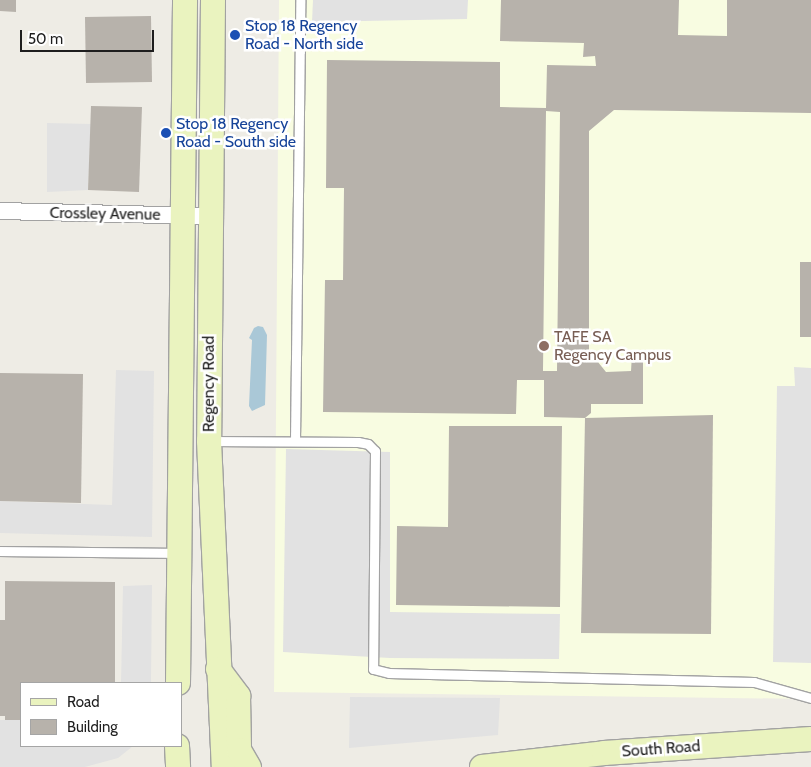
<!DOCTYPE html>
<style>
body{margin:0}
#map{position:relative;width:811px;height:767px;overflow:hidden;background:#eeece5;font-family:Cabin,sans-serif}
div>[style]{position:absolute}
.education>*{inset:0;background:#f8fce1}
.parking>*{inset:0;background:#e2e2e2}
.water>*{inset:0;background:#aac8d7}
.building>*{inset:0;background:#b7b2ab}
.roads{filter:drop-shadow(1px 0 #a2a2a2) drop-shadow(-1px 0 #a2a2a2) drop-shadow(0 1px #a2a2a2) drop-shadow(0 -1px #a2a2a2)}
.lane>*{height:9px;margin:-4.5px;padding:0 4.5px;transform-origin:4.5px;border-radius:4.5px;background:#fff}
.street>*{height:16px;margin:-8px;padding:0 8px;transform-origin:8px;border-radius:8px;background:#fff}
.secondary>*{height:24px;margin:-12px;padding:0 12px;transform-origin:12px;border-radius:12px;background:#eaf3bf}
.dots>*{width:14px;height:14px;translate:-50% -50%;box-sizing:border-box;border:2px solid #fff;border-radius:50%}
span{translate:-50% -50%;white-space:nowrap;text-align:center;line-height:1.15;-webkit-text-stroke:5px #fff;paint-order:stroke}
.transit-label{font-size:16px;color:#164399}
.left{translate:0 -50%;text-align:left}
.street-label{font-size:16px;color:#1e1e1e}
.education-label{font-size:16px;color:#785e54}
.legend{position:absolute;left:20px;top:682px;width:162px;height:65px;box-sizing:border-box;background:#fff;border:1px solid #a5a5a5;margin:0;padding:6px 9px;list-style:none;font-size:15px;color:#1e1e1e}
.legend li{display:flex;align-items:center;gap:10px;height:25px}
.legend b{width:25px;border:1px solid #a5a5a5}
.scale{position:absolute;left:20px;top:30px;width:134px;height:22px;box-sizing:border-box;border:2px solid #1e1e1e;border-top:0;padding-left:6px;font-size:15px;line-height:18px;white-space:nowrap;color:#1e1e1e;-webkit-text-stroke:4px #fff;paint-order:stroke}
</style>
<div id="map">
<div class="education">
<i style="clip-path:polygon(279px 0,811px 0,811px 699px,274px 692px)"></i>
</div>
<div class="parking">
<i style="clip-path:polygon(313px 0,468px 0,467px 19px,312px 22px)"></i>
<i style="clip-path:polygon(47px 123px,91px 124px,88px 190px,47px 192px)"></i>
<i style="clip-path:polygon(794px 367px,811px 368px,811px 663px,773px 662px,777px 386px,795px 386px)"></i>
<i style="clip-path:polygon(116px 370px,154px 371px,152px 537px,0 533px,0 501px,112px 505px)"></i>
<i style="clip-path:polygon(286px 449px,390px 452px,390px 612px,560px 614px,559px 659px,390px 658px,283px 652px)"></i>
<i style="clip-path:polygon(152px 585px,151px 683px,121px 683px,123px 586px)"></i>
<i style="clip-path:polygon(350px 697px,500px 698px,498px 735px,349px 748px)"></i>
<i style="clip-path:polygon(0 720px,21px 720px,21px 746px,133px 746px,118px 758px,85px 767px,0 767px)"></i>
</div>
<div class="water">
<i style="clip-path:polygon(258px 326px,263px 327px,267px 335px,265px 405px,252px 411px,249px 406px,252px 340px,249px 338px,254px 328px)"></i>
</div>
<div class="building">
<i style="clip-path:polygon(0 0,16px 0,16px 12px,0 11px)"></i>
<i style="clip-path:polygon(evenodd,501px 0,679px 0,678px 35px,727px 36px,727px 0,811px 0,811px 113px,614px 110px,589px 131px,589px 351px,606px 372px,631px 371px,632px 354px,643px 355px,643px 404px,591px 404px,591px 413px,585px 418px,544px 417px,544px 380px,517px 380px,516px 414px,323px 412px,325px 280px,343px 280px,344px 188px,326px 188px,327px 60px,500px 62px,500px 107px,546px 108px,547px 65px,596px 66px,595px 56px,583px 57px,584px 43px,500px 41px,501px 0,546px 111px,560px 112px,557px 371px,543px 371px,546px 111px)"></i>
<i style="clip-path:polygon(151px 16px,152px 82px,86px 83px,85px 17px)"></i>
<i style="clip-path:polygon(91px 106px,142px 107px,139px 192px,88px 190px)"></i>
<i style="clip-path:polygon(800px 262px,811px 262px,811px 337px,800px 337px)"></i>
<i style="clip-path:polygon(0 373px,83px 374px,81px 503px,0 501px)"></i>
<i style="clip-path:polygon(713px 415px,711px 634px,581px 633px,585px 418px)"></i>
<i style="clip-path:polygon(449px 426px,562px 426px,560px 607px,396px 605px,397px 526px,448px 527px)"></i>
<i style="clip-path:polygon(5px 581px,115px 582px,115px 683px,21px 683px,21px 720px,5px 720px,5px 716px,0 716px,0 620px,5px 620px)"></i>
</div>
<div class="roads">
<div class="lane">
<i style="left:295px;top:440px;width:440px;rotate:-89.3deg"></i>
<i style="left:209px;top:441px;width:149px;rotate:0.4deg"></i>
<i style="left:358px;top:442px;width:10px;rotate:11deg"></i>
<i style="left:368px;top:444px;width:10px;rotate:45deg"></i>
<i style="left:375px;top:451px;width:218px;rotate:90.5deg"></i>
<i style="left:373px;top:669px;width:16px;rotate:14deg"></i>
<i style="left:389px;top:673px;width:365px;rotate:1.4deg"></i>
<i style="left:754px;top:682px;width:59px;rotate:15.7deg"></i>
<i style="left:0;top:551px;width:179px;rotate:0.6deg"></i>
</div>
<div class="street">
<i style="left:0;top:211px;width:210px;rotate:1.4deg"></i>
</div>
<div class="secondary">
<i style="left:213px;top:0;width:441px;rotate:90.5deg"></i>
<i style="left:209px;top:441px;width:326px;rotate:87.4deg"></i>
<i style="left:218px;top:669px;width:34px;rotate:53deg"></i>
<i style="left:238px;top:696px;width:54px;rotate:88.9deg"></i>
<i style="left:239px;top:750px;width:20px;rotate:60deg"></i>
<i style="left:178px;top:683px;width:683px;rotate:-89.41deg"></i>
<i style="left:177px;top:746px;width:21px;rotate:87deg"></i>
<i style="left:482px;top:767px;width:123px;rotate:-6.5deg"></i>
<i style="left:604px;top:753px;width:207px;rotate:-3.9deg"></i>
</div>
</div>
<div class="dots">
<i style="left:235px;top:35px;background:#1a4fb4"></i>
<i style="left:166px;top:133px;background:#1a4fb4"></i>
<i style="left:544px;top:346px;background:#8d6e63"></i>
</div>
<div class="transit-label">
<span class="left" style="left:245px;top:35px">Stop 18 Regency<br>Road - North side</span>
<span class="left" style="left:176px;top:133px">Stop 18 Regency<br>Road - South side</span>
</div>
<div class="street-label">
<span style="left:105px;top:214px;rotate:1deg">Crossley Avenue</span>
<span style="left:209px;top:384px;rotate:-90deg">Regency Road</span>
<span style="left:661px;top:749px;rotate:-4deg">South Road</span>
</div>
<div class="education-label">
<span class="left" style="left:554px;top:346px">TAFE SA<br>Regency Campus</span>
</div>
<ul class="legend">
<li><b style="height:6px;background:#eaf3bf"></b>Road</li>
<li><b style="height:14px;background:#b7b2ab"></b>Building</li>
</ul>
<div class="scale">50 m</div>
</div>
